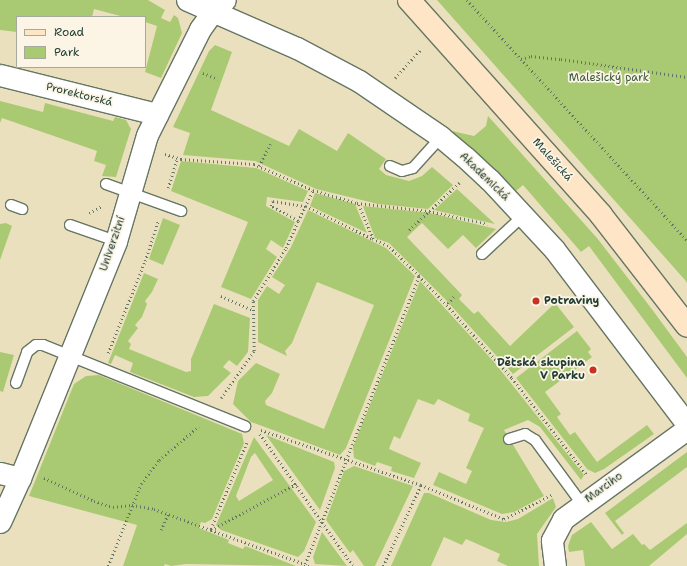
<!DOCTYPE html>
<meta charset="utf-8">
<style>
body{margin:0}
#map{position:relative;width:687px;height:566px;overflow:hidden;background:#ebe0be;font-family:"Shantell Sans",sans-serif}
div>[style]{position:absolute}
.green>*{inset:0;background:#a9ca72}
.path>*{height:2.5px;margin-top:-1.25px;transform-origin:0;background:repeating-linear-gradient(90deg,#667664 0 1px,transparent 0 4px)}
.roads{filter:drop-shadow(1px 0 #667664) drop-shadow(-1px 0 #667664) drop-shadow(0 1px #667664) drop-shadow(0 -1px #667664)}
.lane>*{height:10px;margin:-5px;padding:0 5px;transform-origin:5px;border-radius:5px;background:#fff}
.street>*{height:21px;margin:-10.5px;padding:0 10.5px;transform-origin:10.5px;border-radius:10.5px;background:#fff}
.secondary>*{height:22px;margin:-11px;padding:0 11px;transform-origin:11px;border-radius:11px;background:#fde5c5}
.dots>*{width:11px;height:11px;translate:-50% -50%;box-sizing:border-box;border:2px solid #fcf5e5;border-radius:50%}
span{translate:-50% -50%;white-space:nowrap;text-align:center;line-height:1.15;-webkit-text-stroke:3.5px #fcf5e5;paint-order:stroke}
.park-label{font-size:11px;color:#3b5940}
.street-label{font-size:11px;color:#1f3d34}
.poi-label{font-size:11px;color:#1f3d34;font-weight:700}
.left{translate:0 -50%;text-align:left}
.right{translate:-100% -50%;text-align:right}
.legend{position:absolute;left:16px;top:16px;width:130px;height:52px;box-sizing:border-box;background:#fcf5e5;border:1px solid #a4ab9e;margin:0;padding:5px 7px;list-style:none;font-size:12px;color:#1f3d34}
.legend li{display:flex;align-items:center;gap:8px;height:20px}
.legend b{width:20px;border:1px solid #a4ab9e}
</style>
<div id="map">
<div class="green">
<i style="clip-path:polygon(0 0,148px 0,165px 10px,161px 18px,170px 22px,174px 15px,178px 18px,182px 33px,161px 78px,145px 72px,157px 26px,145px 22px,145px 17px,124px 17px,94px 9px,92px 17px,17px 17px,17px 32px,0 30px)"></i>
<i style="clip-path:polygon(437px 0,687px 0,687px 283px,685px 280px)"></i>
<i style="clip-path:polygon(215px 45px,232px 52px,211px 110px,289px 146px,299px 129px,337px 151px,348px 133px,386px 159px,379px 169px,386px 175px,409px 181px,422px 176px,432px 167px,453px 185px,428px 209px,378px 204px,316px 189px,255px 161px,183px 155px,190px 133px,173px 127px,209px 51px)"></i>
<i style="clip-path:polygon(0 101px,43px 112px,45px 103px,113px 121px,115px 117px,126px 120px,131px 129px,116px 177px,102px 176px,106px 165px,94px 161px,97px 151px,2px 118px,0 123px)"></i>
<i style="clip-path:polygon(488px 116px,597px 238px,651px 308px,687px 357px,687px 378px,589px 246px,581px 252px,523px 185px,516px 191px,452px 131px,474px 136px,486px 126px)"></i>
<i style="clip-path:polygon(181px 161px,256px 168px,308px 191px,303px 202px,267px 197px,266px 206px,295px 222px,283px 248px,271px 240px,266px 249px,277px 257px,251px 299px,221px 287px,248px 222px,171px 191px)"></i>
<i style="clip-path:polygon(457px 189px,495px 224px,434px 210px)"></i>
<i style="clip-path:polygon(315px 193px,355px 204px,367px 233px,310px 206px)"></i>
<i style="clip-path:polygon(363px 206px,430px 213px,496px 229px,476px 248px,463px 235px,448px 249px,422px 223px,407px 237px,462px 295px,459px 299px,474px 314px,478px 311px,510px 346px,555px 303px,574px 327px,513px 374px,445px 299px,389px 243px,375px 238px)"></i>
<i style="clip-path:polygon(308px 210px,386px 248px,415px 276px,346px 448px,340px 455px,251px 422px,233px 404px,238px 381px,256px 363px,280px 374px,272px 393px,265px 401px,266px 405px,324px 429px,374px 305px,317px 282px,292px 343px,285px 351px,287px 356px,258px 342px,258px 300px,267px 286px,279px 294px,285px 285px,272px 277px,291px 247px)"></i>
<i style="clip-path:polygon(163px 218px,180px 225px,163px 265px,149px 259px)"></i>
<i style="clip-path:polygon(6px 223px,12px 226px,0 260px,0 224px)"></i>
<i style="clip-path:polygon(144px 273px,158px 279px,152px 292px,145px 301px,147px 304px,142px 317px,135px 325px,138px 328px,128px 341px,131px 344px,129px 349px,186px 372px,191px 371px,191px 359px,214px 304px,250px 318px,248px 352px,237px 366px,229px 360px,223px 367px,231px 373px,208px 396px,194px 397px,130px 372px,133px 363px,115px 355px,111px 364px,108px 363px)"></i>
<i style="clip-path:polygon(420px 281px,494px 362px,584px 475px,581px 480px,540px 427px,528px 420px,504px 430px,544px 496px,514px 512px,502px 514px,433px 485px,439px 472px,466px 484px,472px 471px,466px 468px,484px 428px,468px 421px,470px 414px,438px 399px,434px 405px,418px 399px,400px 439px,394px 436px,389px 449px,421px 463px,414px 478px,391px 471px,392px 467px,377px 462px,375px 466px,354px 458px,353px 447px)"></i>
<i style="clip-path:polygon(577px 331px,591px 349px,588px 352px,592px 357px,545px 392px,561px 414px,557px 417px,570px 435px,575px 432px,597px 462px,647px 425px,654px 434px,604px 469px,595px 473px,587px 469px,516px 378px)"></i>
<i style="clip-path:polygon(0 352px,14px 355px,3px 392px,0 391px)"></i>
<i style="clip-path:polygon(99px 375px,242px 434px,244px 443px,212px 519px,205px 523px,201px 522px,199px 528px,229px 540px,228px 543px,243px 549px,245px 546px,296px 566px,186px 564px,171px 566px,165px 564px,164px 566px,123px 566px,137px 525px,29px 496px,74px 384px,86px 376px)"></i>
<i style="clip-path:polygon(266px 435px,334px 462px,335px 468px,320px 510px)"></i>
<i style="clip-path:polygon(evenodd,254px 437px,316px 522px,304px 551px,298px 557px,221px 530px,216px 525px,254px 437px,255px 453px,273px 480px,239px 501px,236px 496px,251px 457px,255px 453px)"></i>
<i style="clip-path:polygon(687px 452px,687px 467px,615px 521px,624px 533px,622px 535px,605px 513px)"></i>
<i style="clip-path:polygon(354px 466px,413px 486px,375px 566px,364px 566px,353px 550px,350px 553px,326px 520px,344px 471px)"></i>
<i style="clip-path:polygon(424px 493px,429px 493px,491px 520px,506px 522px,518px 519px,553px 498px,556px 507px,537px 534px,539px 566px,508px 566px,497px 561px,500px 554px,466px 539px,462px 545px,444px 537px,431px 566px,391px 566px)"></i>
<i style="clip-path:polygon(591px 522px,612px 549px,633px 534px,642px 545px,644px 544px,650px 550px,687px 523px,687px 534px,649px 566px,585px 566px,583px 550px,569px 552px,568px 546px,572px 535px)"></i>
<i style="clip-path:polygon(322px 532px,347px 566px,315px 564px,313px 557px)"></i>
</div>
<div class="path">
<i style="left:467px;top:0;width:326px;rotate:47.5deg"></i>
<i style="left:521px;top:59px;width:10px;rotate:-17deg"></i>
<i style="left:531px;top:56px;width:30px;rotate:6deg"></i>
<i style="left:561px;top:59px;width:127px;rotate:8.1deg"></i>
<i style="left:203px;top:73px;width:16px;rotate:22deg"></i>
<i style="left:395px;top:78px;width:39px;rotate:-48deg"></i>
<i style="left:165px;top:154px;width:17px;rotate:17deg"></i>
<i style="left:181px;top:159px;width:73px;rotate:3.9deg"></i>
<i style="left:254px;top:164px;width:64px;rotate:23.8deg"></i>
<i style="left:313px;top:190px;width:46px;rotate:16.5deg"></i>
<i style="left:357px;top:203px;width:72px;rotate:6.3deg"></i>
<i style="left:429px;top:211px;width:60px;rotate:12.4deg"></i>
<i style="left:259px;top:166px;width:25px;rotate:-63deg"></i>
<i style="left:168px;top:188px;width:31px;rotate:-73deg"></i>
<i style="left:89px;top:213px;width:15px;rotate:-28deg"></i>
<i style="left:298px;top:221px;width:34px;rotate:-64deg"></i>
<i style="left:409px;top:230px;width:69px;rotate:-43.2deg"></i>
<i style="left:419px;top:276px;width:40px;rotate:46deg"></i>
<i style="left:221px;top:296px;width:36px;rotate:24deg"></i>
<i style="left:454px;top:297px;width:11px;rotate:131deg"></i>
<i style="left:447px;top:305px;width:98px;rotate:48.3deg"></i>
<i style="left:512px;top:378px;width:123px;rotate:52.3deg"></i>
<i style="left:108px;top:353px;width:99px;rotate:-68.1deg"></i>
<i style="left:145px;top:261px;width:42px;rotate:-72deg"></i>
<i style="left:221px;top:398px;width:57px;rotate:-54.9deg"></i>
<i style="left:254px;top:351px;width:50px;rotate:-91.1deg"></i>
<i style="left:253px;top:301px;width:62px;rotate:-58.1deg"></i>
<i style="left:286px;top:248px;width:30px;rotate:-66deg"></i>
<i style="left:298px;top:221px;width:31px;rotate:-151deg"></i>
<i style="left:271px;top:206px;width:5px;rotate:-68deg"></i>
<i style="left:273px;top:201px;width:33px;rotate:9deg"></i>
<i style="left:306px;top:206px;width:75px;rotate:26.2deg"></i>
<i style="left:373px;top:239px;width:39px;rotate:-113deg"></i>
<i style="left:261px;top:430px;width:169px;rotate:19deg"></i>
<i style="left:260px;top:434px;width:161px;rotate:54.8deg"></i>
<i style="left:247px;top:443px;width:94px;rotate:112.5deg"></i>
<i style="left:211px;top:530px;width:100px;rotate:19.9deg"></i>
<i style="left:305px;top:564px;width:310px;rotate:-68.4deg"></i>
<i style="left:419px;top:276px;width:43px;rotate:-135.9deg"></i>
<i style="left:388px;top:246px;width:17px;rotate:-155deg"></i>
<i style="left:44px;top:478px;width:55px;rotate:24.7deg"></i>
<i style="left:94px;top:501px;width:20px;rotate:18deg"></i>
<i style="left:113px;top:507px;width:19px;rotate:-6deg"></i>
<i style="left:132px;top:505px;width:22px;rotate:10deg"></i>
<i style="left:154px;top:509px;width:61px;rotate:20.2deg"></i>
<i style="left:211px;top:530px;width:97px;rotate:-28.4deg"></i>
<i style="left:161px;top:530px;width:17px;rotate:-66deg"></i>
<i style="left:108px;top:566px;width:88px;rotate:-68.1deg"></i>
<i style="left:141px;top:484px;width:30px;rotate:-53deg"></i>
<i style="left:159px;top:460px;width:52px;rotate:-40.4deg"></i>
<i style="left:304px;top:566px;width:5px"></i>
<i style="left:383px;top:566px;width:89px;rotate:-64.9deg"></i>
<i style="left:421px;top:485px;width:90px;rotate:22.3deg"></i>
<i style="left:504px;top:519px;width:55px;rotate:-27deg"></i>
</div>
<div class="roads">
<div class="lane">
<i style="left:390px;top:166px;width:13px;rotate:23deg"></i>
<i style="left:402px;top:171px;width:11px;rotate:-15deg"></i>
<i style="left:413px;top:168px;width:42px;rotate:-47.9deg"></i>
<i style="left:106px;top:184px;width:80px;rotate:19.8deg"></i>
<i style="left:11px;top:205px;width:12px;rotate:20deg"></i>
<i style="left:70px;top:225px;width:49px;rotate:19.2deg"></i>
<i style="left:482px;top:254px;width:57px;rotate:-42.9deg"></i>
<i style="left:16px;top:383px;width:33px;rotate:-70deg"></i>
<i style="left:27px;top:352px;width:11px;rotate:-38deg"></i>
<i style="left:36px;top:345px;width:7px"></i>
<i style="left:43px;top:345px;width:218px;rotate:21.9deg"></i>
<i style="left:509px;top:439px;width:17px;rotate:-17deg"></i>
<i style="left:525px;top:434px;width:12px;rotate:31deg"></i>
<i style="left:535px;top:440px;width:79px;rotate:53.7deg"></i>
</div>
<div class="street">
<i style="left:187px;top:0;width:120px;rotate:23.6deg"></i>
<i style="left:297px;top:48px;width:70px;rotate:28deg"></i>
<i style="left:359px;top:81px;width:99px;rotate:34.3deg"></i>
<i style="left:441px;top:137px;width:31px;rotate:40deg"></i>
<i style="left:465px;top:157px;width:33px;rotate:43deg"></i>
<i style="left:489px;top:179px;width:96px;rotate:47.1deg"></i>
<i style="left:554px;top:249px;width:220px;rotate:52.8deg"></i>
<i style="left:0;top:75px;width:162px;rotate:14deg"></i>
<i style="left:0;top:473px;width:21px;rotate:14deg"></i>
<i style="left:20px;top:478px;width:256px;rotate:-67.9deg"></i>
<i style="left:116px;top:241px;width:110px;rotate:-73.7deg"></i>
<i style="left:147px;top:135px;width:119px;rotate:-63.4deg"></i>
<i style="left:200px;top:29px;width:22px;rotate:-54deg"></i>
<i style="left:213px;top:11px;width:16px;rotate:-43deg"></i>
<i style="left:0;top:522px;width:48px;rotate:-65.6deg"></i>
<i style="left:555px;top:566px;width:26px;rotate:-97deg"></i>
<i style="left:552px;top:540px;width:24px;rotate:-62deg"></i>
<i style="left:563px;top:519px;width:153px;rotate:-36deg"></i>
</div>
<div class="secondary">
<i style="left:409px;top:0;width:288px;rotate:48.2deg"></i>
<i style="left:601px;top:215px;width:140px;rotate:52.2deg"></i>
</div>
</div>
<div class="dots">
<i style="left:536px;top:301px;background:#c8321e"></i>
<i style="left:593px;top:370px;background:#c8321e"></i>
</div>
<div class="park-label">
<span style="left:609px;top:78px">Malešický park</span>
</div>
<div class="street-label">
<span style="left:79px;top:95px;rotate:14deg">Prorektorská</span>
<span style="left:552px;top:160px;rotate:48deg">Malešická</span>
<span style="left:484px;top:177px;rotate:44deg">Akademická</span>
<span style="left:113px;top:244px;rotate:-71deg">Univerzitní</span>
<span style="left:604px;top:488px;rotate:-36deg">Marciho</span>
</div>
<div class="poi-label">
<span class="left" style="left:544px;top:301px">Potraviny</span>
<span class="right" style="left:585px;top:370px">Dětská skupina<br>V Parku</span>
</div>
<ul class="legend">
<li><b style="height:5px;background:#fde5c5"></b>Road</li>
<li><b style="height:11px;background:#a9ca72"></b>Park</li>
</ul>
</div>
